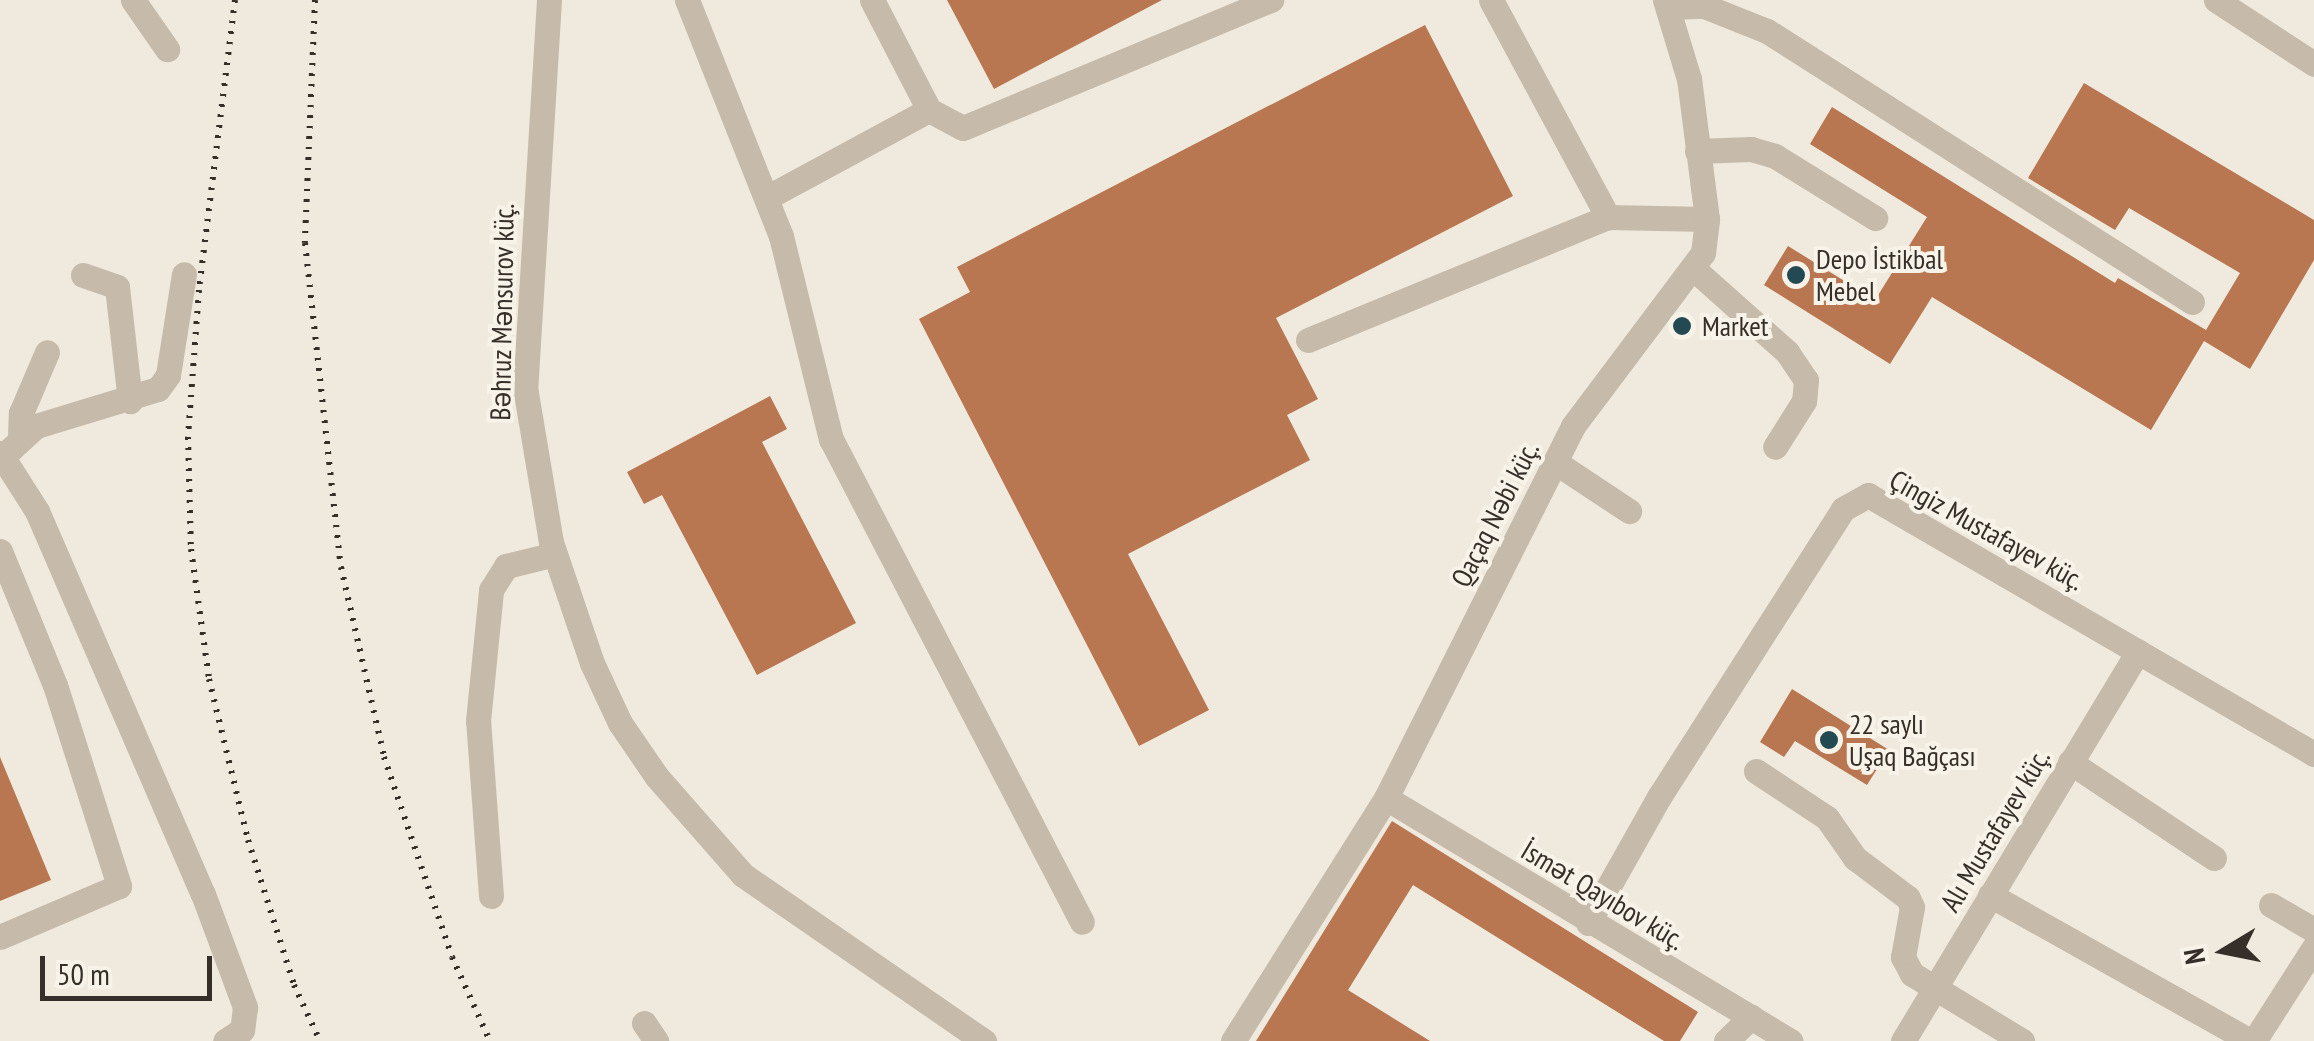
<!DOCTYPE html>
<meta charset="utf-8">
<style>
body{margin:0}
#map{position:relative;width:2314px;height:1041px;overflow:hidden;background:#f0e9dd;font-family:"PT Sans Narrow",sans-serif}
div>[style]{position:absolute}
.building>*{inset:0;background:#b97751}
.minor>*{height:25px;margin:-12.5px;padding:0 12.5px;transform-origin:12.5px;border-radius:12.5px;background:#c6baaa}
.rail>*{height:6px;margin-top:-3px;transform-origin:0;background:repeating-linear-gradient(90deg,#352e29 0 2.5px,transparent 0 10.5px)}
.dots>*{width:28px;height:28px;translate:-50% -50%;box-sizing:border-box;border:5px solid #f8f3e9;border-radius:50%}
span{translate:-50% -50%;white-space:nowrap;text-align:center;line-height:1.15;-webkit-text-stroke:8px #f8f3e9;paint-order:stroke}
.poi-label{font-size:28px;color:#352e29}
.left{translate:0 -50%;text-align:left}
.street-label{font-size:28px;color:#352e29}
.north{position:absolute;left:2174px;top:901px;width:100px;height:100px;-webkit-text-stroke:8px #f8f3e9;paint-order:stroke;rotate:260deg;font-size:28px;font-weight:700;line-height:40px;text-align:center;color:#352e29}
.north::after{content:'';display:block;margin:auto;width:35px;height:45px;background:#352e29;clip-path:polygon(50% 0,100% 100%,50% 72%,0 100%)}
.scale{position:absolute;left:40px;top:956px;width:172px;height:45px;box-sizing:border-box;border:5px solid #352e29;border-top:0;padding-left:12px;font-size:30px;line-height:35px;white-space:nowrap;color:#352e29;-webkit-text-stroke:8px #f8f3e9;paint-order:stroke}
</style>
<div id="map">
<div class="building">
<i style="clip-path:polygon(947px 0,1162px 0,994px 89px)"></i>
<i style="clip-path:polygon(1425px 25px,1513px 196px,1276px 318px,1318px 399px,1287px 415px,1310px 460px,1128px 554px,1209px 710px,1139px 746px,919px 319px,970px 292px,957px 267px)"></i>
<i style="clip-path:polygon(2084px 83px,2314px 220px,2314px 260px,2250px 369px,2204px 341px,2151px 430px,1932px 297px,1890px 364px,1764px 285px,1788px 246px,1875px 300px,1927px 217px,1810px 144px,1832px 107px,2115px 283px,2118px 278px,2206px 330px,2240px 273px,2129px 208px,2115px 230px,2028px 178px)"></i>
<i style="clip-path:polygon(770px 396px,787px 429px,762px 442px,856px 623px,757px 675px,662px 495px,644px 504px,627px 472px)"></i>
<i style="clip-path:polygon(1792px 689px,1889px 750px,1867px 785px,1795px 741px,1784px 757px,1760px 742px)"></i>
<i style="clip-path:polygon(0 757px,51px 880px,0 901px)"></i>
<i style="clip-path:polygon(1392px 821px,1698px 1012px,1680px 1041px,1664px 1041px,1413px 885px,1348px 990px,1430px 1041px,1256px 1041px)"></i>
</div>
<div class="minor">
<i style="left:133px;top:0;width:60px;rotate:55.2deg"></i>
<i style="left:549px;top:0;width:388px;rotate:93.5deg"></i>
<i style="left:525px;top:387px;width:157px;rotate:80.5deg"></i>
<i style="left:551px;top:542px;width:128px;rotate:71.3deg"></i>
<i style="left:592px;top:663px;width:66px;rotate:65deg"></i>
<i style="left:620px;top:723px;width:65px;rotate:55.6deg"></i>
<i style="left:657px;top:777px;width:130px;rotate:48.7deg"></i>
<i style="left:743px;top:875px;width:293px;rotate:34.6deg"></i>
<i style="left:687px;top:0;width:254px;rotate:68.3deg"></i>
<i style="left:781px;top:236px;width:209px;rotate:76.2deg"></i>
<i style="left:831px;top:439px;width:544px;rotate:62.54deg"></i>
<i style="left:872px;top:0;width:124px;rotate:62.6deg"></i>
<i style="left:929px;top:110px;width:38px;rotate:28deg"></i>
<i style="left:963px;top:128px;width:334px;rotate:-22.6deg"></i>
<i style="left:1491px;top:0;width:247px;rotate:61.7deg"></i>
<i style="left:1608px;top:217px;width:99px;rotate:1.2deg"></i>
<i style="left:2216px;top:0;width:117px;rotate:33.1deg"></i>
<i style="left:1668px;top:7px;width:36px;rotate:-2deg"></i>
<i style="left:1704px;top:6px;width:68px;rotate:21.6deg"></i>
<i style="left:1767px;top:31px;width:504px;rotate:32.52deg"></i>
<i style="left:1697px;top:151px;width:54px;rotate:-2.1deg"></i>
<i style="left:1751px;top:149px;width:25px;rotate:16deg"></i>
<i style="left:1775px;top:156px;width:118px;rotate:31.8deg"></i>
<i style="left:766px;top:198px;width:185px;rotate:-28.4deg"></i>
<i style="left:1695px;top:270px;width:123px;rotate:41.7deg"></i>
<i style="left:1787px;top:352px;width:34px;rotate:56deg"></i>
<i style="left:1806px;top:380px;width:21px;rotate:95deg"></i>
<i style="left:1804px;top:401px;width:54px;rotate:122.2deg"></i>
<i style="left:83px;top:275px;width:36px;rotate:19deg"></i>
<i style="left:117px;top:287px;width:115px;rotate:83.5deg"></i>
<i style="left:1308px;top:340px;width:324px;rotate:-22.3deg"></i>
<i style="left:20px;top:436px;width:23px;rotate:-88deg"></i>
<i style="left:21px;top:413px;width:66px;rotate:-66.9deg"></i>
<i style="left:0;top:453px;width:69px;rotate:57.5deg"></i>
<i style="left:37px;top:511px;width:417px;rotate:66.6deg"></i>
<i style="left:203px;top:894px;width:121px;rotate:69.6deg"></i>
<i style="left:245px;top:1007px;width:23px;rotate:97deg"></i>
<i style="left:242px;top:1030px;width:20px;rotate:147deg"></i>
<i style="left:0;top:459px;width:49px;rotate:-42.5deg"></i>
<i style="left:36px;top:426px;width:127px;rotate:-16.9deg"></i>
<i style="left:158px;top:389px;width:17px;rotate:-54deg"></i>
<i style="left:168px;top:375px;width:102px;rotate:-81deg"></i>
<i style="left:1555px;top:462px;width:89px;rotate:33.5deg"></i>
<i style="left:0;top:551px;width:145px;rotate:67.7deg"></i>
<i style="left:55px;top:685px;width:211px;rotate:72.3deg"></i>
<i style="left:119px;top:886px;width:129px;rotate:156.8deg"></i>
<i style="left:2070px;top:762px;width:173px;rotate:33.7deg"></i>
<i style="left:1756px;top:771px;width:85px;rotate:33.5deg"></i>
<i style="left:1827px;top:818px;width:49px;rotate:55deg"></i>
<i style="left:1855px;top:858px;width:66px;rotate:37deg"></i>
<i style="left:1908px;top:898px;width:10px;rotate:66deg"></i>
<i style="left:1912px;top:907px;width:51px;rotate:100.2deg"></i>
<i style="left:1903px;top:957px;width:19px;rotate:62deg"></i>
<i style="left:1912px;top:974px;width:129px;rotate:31.3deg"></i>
<i style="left:1386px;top:798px;width:472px;rotate:31deg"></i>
<i style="left:1990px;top:895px;width:298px;rotate:29.3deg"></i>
<i style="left:491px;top:896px;width:175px;rotate:-94.2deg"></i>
<i style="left:478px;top:721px;width:132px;rotate:-84.3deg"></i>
<i style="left:491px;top:590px;width:28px;rotate:-58deg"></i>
<i style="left:506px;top:566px;width:50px;rotate:-13.8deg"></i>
<i style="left:2271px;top:905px;width:50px;rotate:30.2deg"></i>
<i style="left:1588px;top:923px;width:145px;rotate:-60.6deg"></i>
<i style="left:1659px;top:797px;width:342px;rotate:-57.4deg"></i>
<i style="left:1843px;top:509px;width:29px;rotate:-29deg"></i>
<i style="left:1868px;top:495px;width:516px;rotate:30.14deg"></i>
<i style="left:644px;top:1023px;width:22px;rotate:56deg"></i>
<i style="left:1233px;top:1041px;width:287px;rotate:-57.8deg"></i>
<i style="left:1386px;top:798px;width:416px;rotate:-63.3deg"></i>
<i style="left:1573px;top:426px;width:216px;rotate:-53.1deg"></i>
<i style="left:1703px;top:253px;width:34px;rotate:-83deg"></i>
<i style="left:1707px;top:219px;width:141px;rotate:-97.3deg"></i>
<i style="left:1689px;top:79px;width:83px;rotate:-106.9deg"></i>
<i style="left:1726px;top:1041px;width:35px;rotate:-44deg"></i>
<i style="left:1903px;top:1041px;width:455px;rotate:-58.9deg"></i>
<i style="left:2254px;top:1041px;width:112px;rotate:-57.4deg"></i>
</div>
<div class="rail">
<i style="left:235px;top:0;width:292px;rotate:97.1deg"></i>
<i style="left:199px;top:290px;width:147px;rotate:94.3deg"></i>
<i style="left:188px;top:437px;width:112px;rotate:88.5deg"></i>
<i style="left:191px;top:549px;width:131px;rotate:82.1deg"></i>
<i style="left:209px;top:679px;width:166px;rotate:76.4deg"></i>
<i style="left:248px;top:840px;width:152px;rotate:72.4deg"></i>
<i style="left:294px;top:985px;width:62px;rotate:65.1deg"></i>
<i style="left:315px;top:0;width:243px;rotate:92.4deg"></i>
<i style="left:305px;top:243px;width:326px;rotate:83.7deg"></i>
<i style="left:341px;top:567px;width:195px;rotate:77.2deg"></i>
<i style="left:384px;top:757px;width:211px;rotate:71.2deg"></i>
<i style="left:452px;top:957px;width:92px;rotate:65.7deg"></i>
</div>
<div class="dots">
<i style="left:1796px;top:275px;background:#234952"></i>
<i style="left:1682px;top:326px;background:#234952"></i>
<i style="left:1829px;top:740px;background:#234952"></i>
</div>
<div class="poi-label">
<span class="left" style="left:1816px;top:275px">Depo İstikbal<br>Mebel</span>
<span class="left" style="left:1702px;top:326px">Market</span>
<span class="left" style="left:1849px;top:740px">22 saylı<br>Uşaq Bağçası</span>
</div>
<div class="street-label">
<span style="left:502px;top:312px;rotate:-89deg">Bəhruz Mənsurov küç.</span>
<span style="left:1495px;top:514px;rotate:-63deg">Qaçaq Nəbi küç.</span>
<span style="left:1987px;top:530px;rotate:29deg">Çingiz Mustafayev küç.</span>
<span style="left:1995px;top:830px;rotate:-59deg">Alı Mustafayev küç.</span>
<span style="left:1603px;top:895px;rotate:31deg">İsmət Qayıbov küç.</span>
</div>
<div class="north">N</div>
<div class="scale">50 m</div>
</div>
